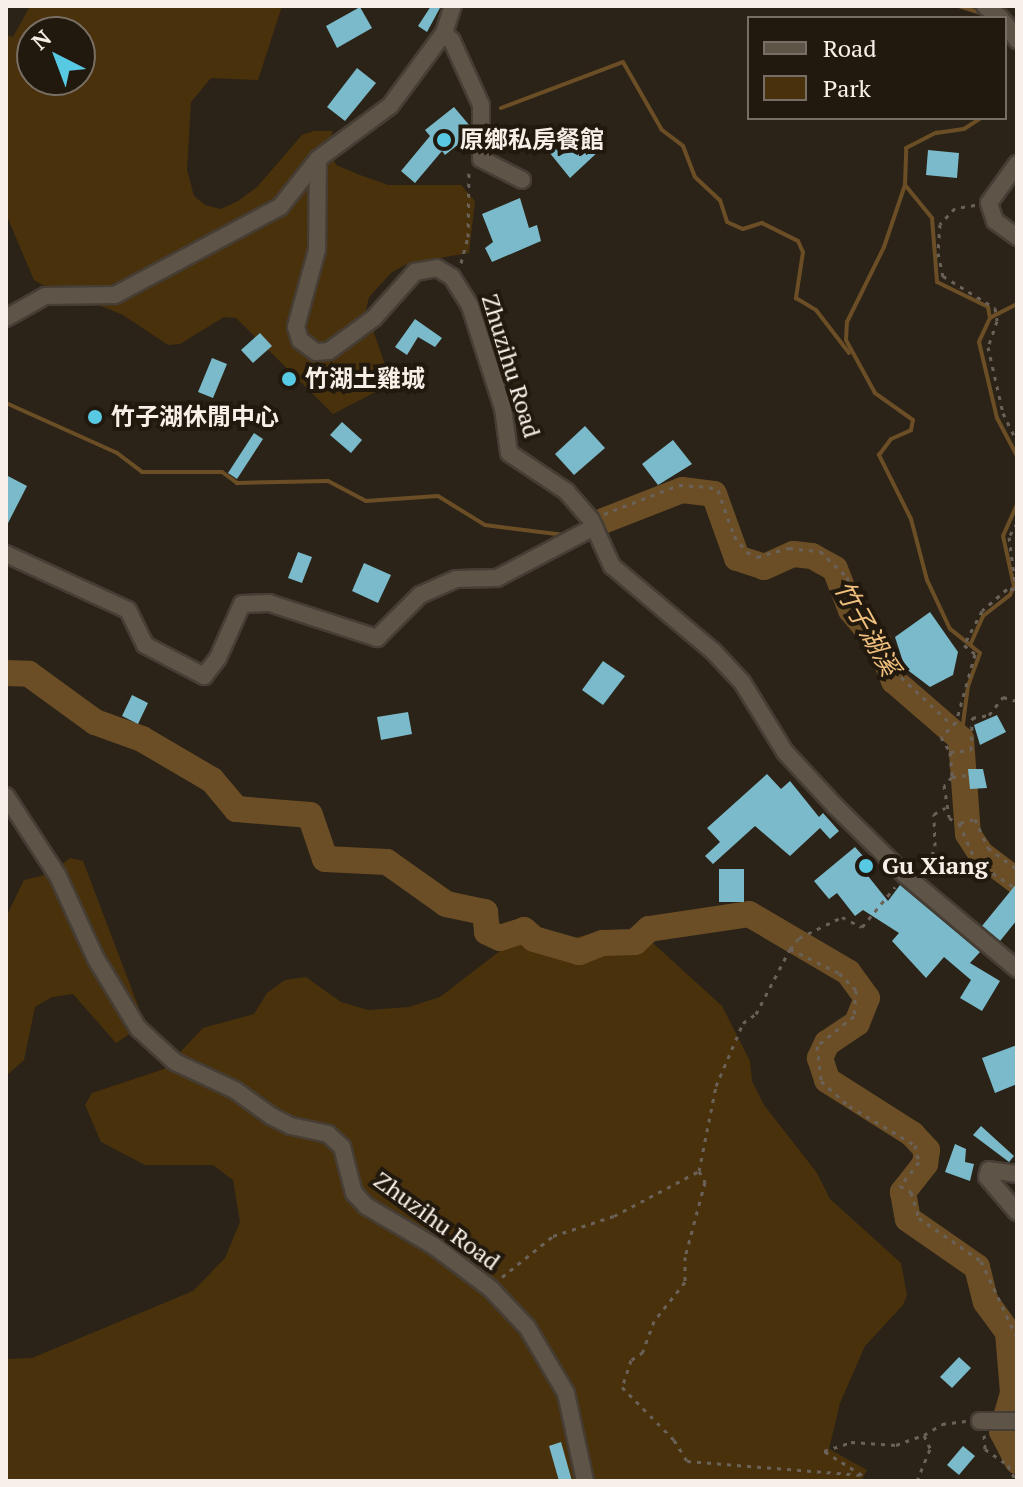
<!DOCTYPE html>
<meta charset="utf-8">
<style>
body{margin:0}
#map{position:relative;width:1023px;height:1487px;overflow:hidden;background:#2b2317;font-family:"PT Serif","Noto Sans TC",serif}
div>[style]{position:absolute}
.green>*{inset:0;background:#49310c}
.stream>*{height:4px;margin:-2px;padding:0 2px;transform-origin:2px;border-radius:2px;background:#6b4e25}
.river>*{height:26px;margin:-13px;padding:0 13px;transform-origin:13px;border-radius:13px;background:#6b4e25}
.building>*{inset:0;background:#7abaca}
.path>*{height:3px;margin-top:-1.5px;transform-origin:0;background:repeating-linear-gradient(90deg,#6a6258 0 4px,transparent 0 10px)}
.roads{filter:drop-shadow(2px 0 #463e35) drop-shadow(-2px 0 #463e35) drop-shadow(0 2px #463e35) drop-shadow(0 -2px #463e35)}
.minor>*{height:16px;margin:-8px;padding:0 8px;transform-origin:8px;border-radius:8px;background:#5e5447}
.dots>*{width:22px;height:22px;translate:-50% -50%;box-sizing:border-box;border:4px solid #22190e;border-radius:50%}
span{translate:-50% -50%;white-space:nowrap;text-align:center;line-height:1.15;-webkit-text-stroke:8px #22190e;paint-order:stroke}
.poi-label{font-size:24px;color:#f6f0e8;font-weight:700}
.left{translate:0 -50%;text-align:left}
.street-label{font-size:24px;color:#f6f0e8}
.water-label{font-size:26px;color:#efbf7e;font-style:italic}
.frame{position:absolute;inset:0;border:8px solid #f6f0e8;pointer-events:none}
.legend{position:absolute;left:747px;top:16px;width:260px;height:104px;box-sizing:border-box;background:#22190e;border:2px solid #776f65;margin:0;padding:10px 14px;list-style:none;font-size:24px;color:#f6f0e8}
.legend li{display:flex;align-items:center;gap:16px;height:40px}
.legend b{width:40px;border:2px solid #776f65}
.north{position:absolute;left:16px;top:16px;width:80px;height:80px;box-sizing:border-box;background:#22190e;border:2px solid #776f65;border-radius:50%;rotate:318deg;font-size:22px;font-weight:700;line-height:32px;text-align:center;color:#f6f0e8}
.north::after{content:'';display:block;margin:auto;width:28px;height:36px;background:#58c9e3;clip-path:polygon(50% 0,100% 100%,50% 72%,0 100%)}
</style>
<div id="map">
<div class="green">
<i style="clip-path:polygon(evenodd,30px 6px,282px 6px,258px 80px,211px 78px,191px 102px,187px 170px,194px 196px,205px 205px,221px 209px,238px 201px,257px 187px,302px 135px,314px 131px,333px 131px,328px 144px,336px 165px,360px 175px,388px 185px,461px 185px,475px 201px,469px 253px,409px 263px,392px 272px,369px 297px,366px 310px,389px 376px,383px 388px,333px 414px,236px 318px,224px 317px,180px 344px,168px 345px,123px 315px,96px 304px,73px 303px,34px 280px,6px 214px,6px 35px,13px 37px,30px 6px,32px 32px,80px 32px,80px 80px,32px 80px,32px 32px)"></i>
<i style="clip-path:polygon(70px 858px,83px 861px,145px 1024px,116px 1043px,73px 994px,52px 997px,35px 1007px,24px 1060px,6px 1076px,6px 917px,24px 880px,49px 874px)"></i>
<i style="clip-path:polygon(602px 931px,632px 933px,654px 944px,722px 1006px,750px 1061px,752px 1081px,764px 1105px,817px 1173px,830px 1199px,901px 1263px,907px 1295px,903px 1305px,865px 1346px,840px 1403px,829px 1449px,867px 1470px,861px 1481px,6px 1481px,6px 1359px,32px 1358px,193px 1291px,225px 1258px,240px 1222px,233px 1180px,213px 1165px,145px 1165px,101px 1142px,85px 1105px,92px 1093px,164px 1069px,203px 1028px,254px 1014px,267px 993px,285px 980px,306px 977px,341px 1002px,368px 1010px,409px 1007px,440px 997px,517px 938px,573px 938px)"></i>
</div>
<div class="stream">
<i style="left:959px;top:6px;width:29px;rotate:18deg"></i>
<i style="left:501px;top:108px;width:130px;rotate:-20.7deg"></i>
<i style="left:623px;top:62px;width:78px;rotate:60.2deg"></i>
<i style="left:662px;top:130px;width:26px;rotate:37deg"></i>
<i style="left:683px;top:146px;width:33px;rotate:69deg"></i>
<i style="left:695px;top:177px;width:34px;rotate:43deg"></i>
<i style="left:720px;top:200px;width:23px;rotate:72deg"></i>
<i style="left:727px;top:222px;width:17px;rotate:24deg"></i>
<i style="left:743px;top:229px;width:20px;rotate:-18deg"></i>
<i style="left:762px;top:223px;width:40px;rotate:26.6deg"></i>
<i style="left:798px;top:241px;width:12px;rotate:66deg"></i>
<i style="left:803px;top:252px;width:47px;rotate:98.7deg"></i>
<i style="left:796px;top:298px;width:23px;rotate:31deg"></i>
<i style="left:816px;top:310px;width:54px;rotate:52.5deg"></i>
<i style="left:905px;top:185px;width:43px;rotate:50.7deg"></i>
<i style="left:932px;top:218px;width:64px;rotate:85.5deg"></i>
<i style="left:937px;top:282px;width:57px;rotate:26.1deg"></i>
<i style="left:988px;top:307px;width:11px;rotate:80deg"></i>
<i style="left:1017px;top:304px;width:30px;rotate:153deg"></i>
<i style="left:990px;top:318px;width:26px;rotate:115deg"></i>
<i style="left:979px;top:342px;width:78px;rotate:76.7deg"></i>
<i style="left:997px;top:418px;width:43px;rotate:62.2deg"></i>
<i style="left:6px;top:403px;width:122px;rotate:24.2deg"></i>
<i style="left:117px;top:453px;width:31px;rotate:37deg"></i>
<i style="left:142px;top:472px;width:80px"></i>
<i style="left:222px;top:472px;width:19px;rotate:36deg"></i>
<i style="left:237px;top:483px;width:91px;rotate:-1.3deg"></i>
<i style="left:328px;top:481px;width:43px;rotate:27.8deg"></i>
<i style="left:366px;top:501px;width:72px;rotate:-4deg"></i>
<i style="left:438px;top:496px;width:55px;rotate:31.7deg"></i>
<i style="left:485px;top:525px;width:80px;rotate:7.2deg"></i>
<i style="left:971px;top:643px;width:30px;rotate:-66deg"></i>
<i style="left:983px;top:616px;width:34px;rotate:-38deg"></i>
<i style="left:1010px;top:595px;width:10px;rotate:-66deg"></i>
<i style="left:1014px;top:586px;width:51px;rotate:-102.4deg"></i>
<i style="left:1003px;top:536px;width:35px;rotate:-66deg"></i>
<i style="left:961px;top:739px;width:53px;rotate:-82.5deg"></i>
<i style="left:968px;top:686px;width:35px;rotate:-70deg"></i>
<i style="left:980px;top:653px;width:38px;rotate:-141deg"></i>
<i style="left:950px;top:629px;width:54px;rotate:-115.1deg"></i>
<i style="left:927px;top:580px;width:63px;rotate:-104.7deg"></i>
<i style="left:911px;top:519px;width:72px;rotate:-116.6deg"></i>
<i style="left:879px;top:455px;width:20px;rotate:-53deg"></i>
<i style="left:891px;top:439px;width:22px;rotate:-24deg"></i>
<i style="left:911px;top:430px;width:10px;rotate:-79deg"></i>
<i style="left:913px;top:420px;width:47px;rotate:-144.6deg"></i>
<i style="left:875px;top:393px;width:60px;rotate:-118.7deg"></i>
<i style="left:846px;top:340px;width:18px;rotate:-87deg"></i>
<i style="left:847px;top:322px;width:84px;rotate:-63.7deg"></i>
<i style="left:884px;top:247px;width:65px;rotate:-71.3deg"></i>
<i style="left:905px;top:185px;width:37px;rotate:-88deg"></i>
<i style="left:906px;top:148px;width:34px;rotate:-27deg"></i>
<i style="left:936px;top:133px;width:28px;rotate:-8deg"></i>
<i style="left:964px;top:129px;width:20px;rotate:-33deg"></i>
</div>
<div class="river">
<i style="left:603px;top:521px;width:85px;rotate:-21.4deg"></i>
<i style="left:682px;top:490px;width:32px;rotate:7deg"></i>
<i style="left:714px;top:494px;width:68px;rotate:70.2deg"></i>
<i style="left:737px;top:558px;width:28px;rotate:18deg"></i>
<i style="left:764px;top:567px;width:32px;rotate:-24deg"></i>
<i style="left:793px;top:554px;width:19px;rotate:6deg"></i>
<i style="left:812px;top:556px;width:26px;rotate:29deg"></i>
<i style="left:835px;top:569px;width:44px;rotate:68.7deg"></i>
<i style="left:851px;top:610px;width:43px;rotate:49.7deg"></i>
<i style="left:879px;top:643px;width:41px;rotate:68.5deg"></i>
<i style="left:894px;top:681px;width:89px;rotate:40.9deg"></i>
<i style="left:961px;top:739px;width:95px;rotate:85.8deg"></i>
<i style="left:968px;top:834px;width:24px;rotate:57deg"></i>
<i style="left:981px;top:854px;width:45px;rotate:36.9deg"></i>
<i style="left:6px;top:673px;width:23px;rotate:2deg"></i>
<i style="left:29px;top:674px;width:82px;rotate:36deg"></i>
<i style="left:95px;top:722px;width:50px;rotate:19.9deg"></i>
<i style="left:142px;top:739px;width:81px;rotate:30.4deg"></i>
<i style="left:212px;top:780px;width:38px;rotate:50deg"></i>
<i style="left:236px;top:809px;width:74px;rotate:4.6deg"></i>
<i style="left:310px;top:815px;width:46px;rotate:71.2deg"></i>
<i style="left:325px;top:859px;width:62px;rotate:2.8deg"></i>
<i style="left:387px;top:862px;width:72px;rotate:35.4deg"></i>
<i style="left:446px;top:904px;width:40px;rotate:12deg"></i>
<i style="left:485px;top:912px;width:20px;rotate:84deg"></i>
<i style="left:487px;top:932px;width:14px;rotate:25deg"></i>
<i style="left:500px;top:938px;width:25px;rotate:-18deg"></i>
<i style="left:524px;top:930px;width:13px;rotate:42deg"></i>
<i style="left:534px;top:939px;width:47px;rotate:16.1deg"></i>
<i style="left:579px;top:952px;width:26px;rotate:-21deg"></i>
<i style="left:603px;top:943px;width:32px;rotate:-2deg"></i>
<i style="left:635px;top:942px;width:19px;rotate:-43deg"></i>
<i style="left:649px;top:929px;width:101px;rotate:-8.5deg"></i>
<i style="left:749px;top:914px;width:115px;rotate:30.4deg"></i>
<i style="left:848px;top:972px;width:32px;rotate:54deg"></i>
<i style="left:867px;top:998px;width:27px;rotate:112deg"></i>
<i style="left:857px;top:1023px;width:36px;rotate:146deg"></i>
<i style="left:827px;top:1043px;width:17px;rotate:115deg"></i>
<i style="left:820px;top:1058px;width:23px;rotate:72deg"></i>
<i style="left:827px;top:1080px;width:101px;rotate:32.4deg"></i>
<i style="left:912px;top:1134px;width:22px;rotate:47deg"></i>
<i style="left:927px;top:1150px;width:14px;rotate:98deg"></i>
<i style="left:925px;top:1164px;width:36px;rotate:128deg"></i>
<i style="left:903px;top:1192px;width:27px;rotate:80deg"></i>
<i style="left:908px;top:1219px;width:84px;rotate:34.8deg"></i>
<i style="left:977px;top:1267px;width:36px;rotate:76deg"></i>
<i style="left:986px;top:1302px;width:37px;rotate:54deg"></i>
<i style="left:1008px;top:1332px;width:61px;rotate:85.3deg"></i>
<i style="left:1013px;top:1393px;width:40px;rotate:106deg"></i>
<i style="left:1002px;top:1431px;width:34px;rotate:63deg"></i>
</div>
<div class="building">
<i style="clip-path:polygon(431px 6px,441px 6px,427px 32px,418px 26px)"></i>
<i style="clip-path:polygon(360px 7px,372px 28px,337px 48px,326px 26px)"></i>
<i style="clip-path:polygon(357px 68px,376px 83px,345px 121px,327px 107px)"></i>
<i style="clip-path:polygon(454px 107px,470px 126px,470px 135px,445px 155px,442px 151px,415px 183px,401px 171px,430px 136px,425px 130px)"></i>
<i style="clip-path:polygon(585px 135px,600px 150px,570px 178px,549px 152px,560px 143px,567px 152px)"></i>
<i style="clip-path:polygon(928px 150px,959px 153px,957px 178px,926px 175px)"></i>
<i style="clip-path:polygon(520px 198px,529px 228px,537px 225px,541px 241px,492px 262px,485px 248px,493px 242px,482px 214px)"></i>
<i style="clip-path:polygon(415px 319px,442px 338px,435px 347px,418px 337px,407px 355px,395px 347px)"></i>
<i style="clip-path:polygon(260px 333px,272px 346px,253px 363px,241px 350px)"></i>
<i style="clip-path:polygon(212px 358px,227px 364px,213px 398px,198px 392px)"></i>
<i style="clip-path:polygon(342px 422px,362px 440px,351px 453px,330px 435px)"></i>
<i style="clip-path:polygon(585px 426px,605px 448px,574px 475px,555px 454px)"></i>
<i style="clip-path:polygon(254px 433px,263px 439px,237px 479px,228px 473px)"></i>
<i style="clip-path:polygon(673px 440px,692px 464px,658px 485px,642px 464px)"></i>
<i style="clip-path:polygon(6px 475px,27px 486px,6px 527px)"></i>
<i style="clip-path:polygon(298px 552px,312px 557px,302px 583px,288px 578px)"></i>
<i style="clip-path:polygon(364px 563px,391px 575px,378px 603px,352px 591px)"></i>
<i style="clip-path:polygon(930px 612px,958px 652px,953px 675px,930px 687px,905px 668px,895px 637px)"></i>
<i style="clip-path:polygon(603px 661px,625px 676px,603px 705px,582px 690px)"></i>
<i style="clip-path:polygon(132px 695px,148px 703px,138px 724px,122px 716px)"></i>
<i style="clip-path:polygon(408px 712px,412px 734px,381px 740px,377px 717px)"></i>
<i style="clip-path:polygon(997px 715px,1006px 732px,980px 745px,974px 725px)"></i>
<i style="clip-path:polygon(968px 769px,983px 769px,987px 788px,970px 789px)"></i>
<i style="clip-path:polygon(767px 774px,781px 789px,790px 781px,819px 817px,823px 813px,839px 831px,830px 839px,820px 828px,790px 856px,755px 826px,713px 864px,705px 856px,720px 842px,707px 828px)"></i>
<i style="clip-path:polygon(855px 847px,871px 865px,864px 871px,888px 901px,900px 885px,980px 952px,970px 963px,1000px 981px,982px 1011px,960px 998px,971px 980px,944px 957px,926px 978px,892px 941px,899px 933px,863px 910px,855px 916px,837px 893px,829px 899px,814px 881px)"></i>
<i style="clip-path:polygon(719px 869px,744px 869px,744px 902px,719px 902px)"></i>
<i style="clip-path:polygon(1017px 883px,1017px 920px,1000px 941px,982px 926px)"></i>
<i style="clip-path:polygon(1017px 1045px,1017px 1084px,995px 1093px,982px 1058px)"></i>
<i style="clip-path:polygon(981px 1126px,1014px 1156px,1009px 1162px,973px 1135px)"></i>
<i style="clip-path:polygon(955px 1144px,966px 1149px,965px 1162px,974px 1164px,970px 1181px,945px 1172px)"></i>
<i style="clip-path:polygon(959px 1357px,971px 1368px,952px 1388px,940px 1377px)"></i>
<i style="clip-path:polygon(561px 1442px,572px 1481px,559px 1481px,549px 1446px)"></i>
<i style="clip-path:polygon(963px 1446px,975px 1456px,959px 1475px,947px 1465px)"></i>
</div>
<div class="path">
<i style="left:975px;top:205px;width:20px;rotate:171deg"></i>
<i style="left:955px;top:208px;width:22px;rotate:133deg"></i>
<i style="left:940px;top:224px;width:29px;rotate:94deg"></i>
<i style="left:938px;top:253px;width:24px;rotate:78deg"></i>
<i style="left:943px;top:276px;width:61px;rotate:31.6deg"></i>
<i style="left:995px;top:308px;width:13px;rotate:81deg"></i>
<i style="left:997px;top:321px;width:28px;rotate:109deg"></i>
<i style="left:988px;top:347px;width:68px;rotate:77.2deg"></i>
<i style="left:1003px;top:413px;width:32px;rotate:64deg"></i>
<i style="left:461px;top:263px;width:27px;rotate:-75deg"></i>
<i style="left:468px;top:237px;width:68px;rotate:-89.2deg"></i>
<i style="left:604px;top:514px;width:80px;rotate:-21.1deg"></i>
<i style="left:679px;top:485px;width:30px;rotate:4deg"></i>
<i style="left:709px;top:487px;width:9px;rotate:18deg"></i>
<i style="left:718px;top:490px;width:49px;rotate:70.8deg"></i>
<i style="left:734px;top:536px;width:21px;rotate:51deg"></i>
<i style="left:747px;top:552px;width:11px;rotate:27deg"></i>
<i style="left:757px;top:557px;width:33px;rotate:-16deg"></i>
<i style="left:789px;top:548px;width:31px;rotate:6deg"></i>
<i style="left:820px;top:551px;width:37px;rotate:44deg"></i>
<i style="left:847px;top:577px;width:30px;rotate:70deg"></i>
<i style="left:857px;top:605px;width:38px;rotate:49deg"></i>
<i style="left:882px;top:634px;width:47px;rotate:66.2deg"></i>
<i style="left:901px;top:677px;width:69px;rotate:43.2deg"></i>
<i style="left:1017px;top:523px;width:16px;rotate:120deg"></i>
<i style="left:1009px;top:537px;width:62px;rotate:82.5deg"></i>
<i style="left:1014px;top:589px;width:7px;rotate:180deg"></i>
<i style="left:1007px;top:589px;width:33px;rotate:139deg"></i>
<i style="left:982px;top:611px;width:38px;rotate:118deg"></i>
<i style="left:964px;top:645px;width:14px;rotate:39deg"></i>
<i style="left:975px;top:654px;width:71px;rotate:105.6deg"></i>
<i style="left:956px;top:722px;width:21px;rotate:135deg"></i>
<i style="left:941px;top:737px;width:17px;rotate:59deg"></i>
<i style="left:950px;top:752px;width:25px;rotate:85deg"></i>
<i style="left:952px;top:777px;width:11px;rotate:135deg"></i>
<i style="left:944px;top:785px;width:33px;rotate:81deg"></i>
<i style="left:949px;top:818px;width:11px;rotate:27deg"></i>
<i style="left:959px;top:823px;width:43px;rotate:66.4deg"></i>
<i style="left:976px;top:862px;width:49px;rotate:33.4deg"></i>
<i style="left:950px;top:752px;width:21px;rotate:-5deg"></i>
<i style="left:971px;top:750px;width:32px;rotate:-88deg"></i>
<i style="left:972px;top:718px;width:17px;rotate:-10deg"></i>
<i style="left:989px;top:715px;width:23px;rotate:-52deg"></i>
<i style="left:1003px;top:697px;width:15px;rotate:16deg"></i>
<i style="left:952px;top:777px;width:16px;rotate:-7deg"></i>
<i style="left:960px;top:823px;width:16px;rotate:-15deg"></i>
<i style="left:975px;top:819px;width:32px;rotate:66deg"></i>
<i style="left:988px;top:848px;width:36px;rotate:36deg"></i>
<i style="left:925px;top:874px;width:30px;rotate:-70deg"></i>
<i style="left:935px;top:846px;width:32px;rotate:-92deg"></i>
<i style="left:934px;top:814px;width:13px;rotate:-29deg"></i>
<i style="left:790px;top:949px;width:55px;rotate:26.1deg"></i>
<i style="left:839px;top:973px;width:24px;rotate:45deg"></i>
<i style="left:856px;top:990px;width:26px;rotate:94deg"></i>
<i style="left:854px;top:1016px;width:48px;rotate:141deg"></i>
<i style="left:817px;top:1046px;width:35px;rotate:83deg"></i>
<i style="left:821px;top:1081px;width:38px;rotate:42deg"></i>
<i style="left:849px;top:1106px;width:77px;rotate:30.6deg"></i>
<i style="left:915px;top:1145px;width:17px;rotate:77deg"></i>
<i style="left:919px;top:1162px;width:31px;rotate:128deg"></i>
<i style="left:900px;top:1186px;width:13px;rotate:29deg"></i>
<i style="left:911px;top:1192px;width:27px;rotate:73deg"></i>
<i style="left:919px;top:1218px;width:75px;rotate:34.7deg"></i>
<i style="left:981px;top:1261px;width:85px;rotate:64.9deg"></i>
<i style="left:699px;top:1171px;width:13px;rotate:61deg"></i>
<i style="left:705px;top:1182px;width:78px;rotate:104.9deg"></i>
<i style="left:685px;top:1257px;width:25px;rotate:90deg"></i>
<i style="left:685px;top:1282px;width:50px;rotate:128.5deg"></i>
<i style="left:654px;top:1321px;width:33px;rotate:110deg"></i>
<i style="left:643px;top:1352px;width:14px;rotate:146deg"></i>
<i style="left:631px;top:1360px;width:28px;rotate:108deg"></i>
<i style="left:622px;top:1387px;width:74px;rotate:45.5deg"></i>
<i style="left:674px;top:1440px;width:25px;rotate:58deg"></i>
<i style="left:687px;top:1461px;width:176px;rotate:4.6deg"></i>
<i style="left:862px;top:1475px;width:45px;rotate:-147.7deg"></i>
<i style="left:824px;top:1451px;width:28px;rotate:-18deg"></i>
<i style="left:851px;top:1442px;width:45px;rotate:3.8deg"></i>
<i style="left:896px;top:1445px;width:30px;rotate:-20deg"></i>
<i style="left:502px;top:1277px;width:65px;rotate:-38.8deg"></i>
<i style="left:553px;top:1236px;width:64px;rotate:-18.2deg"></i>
<i style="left:614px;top:1216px;width:96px;rotate:-27.9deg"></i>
<i style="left:699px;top:1171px;width:87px;rotate:-78.7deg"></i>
<i style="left:716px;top:1086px;width:69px;rotate:-66.8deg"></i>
<i style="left:743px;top:1023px;width:16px;rotate:-35deg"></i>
<i style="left:756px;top:1014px;width:73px;rotate:-62.4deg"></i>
<i style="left:790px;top:949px;width:14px;rotate:-51deg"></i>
<i style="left:799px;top:938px;width:48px;rotate:-26deg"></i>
<i style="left:842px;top:917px;width:22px;rotate:27deg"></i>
<i style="left:862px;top:927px;width:52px;rotate:-50.5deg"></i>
<i style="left:984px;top:1435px;width:14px;rotate:86deg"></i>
<i style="left:985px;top:1449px;width:28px;rotate:35deg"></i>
<i style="left:1008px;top:1465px;width:18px;rotate:63deg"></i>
<i style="left:917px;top:1481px;width:35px;rotate:-68deg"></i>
<i style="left:930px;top:1448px;width:14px;rotate:-115deg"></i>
<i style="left:924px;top:1435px;width:21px;rotate:-31deg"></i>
<i style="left:942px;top:1424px;width:24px;rotate:-7deg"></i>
</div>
<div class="roads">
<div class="minor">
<i style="left:985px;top:6px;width:20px;rotate:37deg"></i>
<i style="left:1005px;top:23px;width:21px;rotate:55deg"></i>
<i style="left:444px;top:33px;width:11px;rotate:45deg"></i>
<i style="left:452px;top:41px;width:70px;rotate:65.6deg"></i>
<i style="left:481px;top:105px;width:54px;rotate:90deg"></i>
<i style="left:481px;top:159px;width:46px;rotate:27.1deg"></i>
<i style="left:318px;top:159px;width:91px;rotate:90.6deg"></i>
<i style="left:317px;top:250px;width:80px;rotate:105.3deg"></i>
<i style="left:296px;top:327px;width:14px;rotate:73deg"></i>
<i style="left:300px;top:340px;width:20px;rotate:37deg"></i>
<i style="left:316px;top:352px;width:13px;rotate:-4deg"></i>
<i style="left:329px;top:351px;width:56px;rotate:-36.3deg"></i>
<i style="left:374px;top:318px;width:62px;rotate:-48.3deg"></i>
<i style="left:415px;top:272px;width:22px;rotate:-10deg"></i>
<i style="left:437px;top:268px;width:17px;rotate:31deg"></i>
<i style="left:452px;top:277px;width:34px;rotate:58deg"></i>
<i style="left:470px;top:306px;width:107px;rotate:72.1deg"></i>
<i style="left:503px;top:408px;width:45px;rotate:82.4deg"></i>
<i style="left:509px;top:453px;width:69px;rotate:33.7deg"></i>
<i style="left:566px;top:491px;width:38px;rotate:49deg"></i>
<i style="left:591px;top:520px;width:51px;rotate:65.5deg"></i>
<i style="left:612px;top:566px;width:132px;rotate:40.1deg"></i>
<i style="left:713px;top:651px;width:42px;rotate:46.9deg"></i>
<i style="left:742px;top:682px;width:82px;rotate:58.4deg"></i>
<i style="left:785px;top:752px;width:74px;rotate:47.2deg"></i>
<i style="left:835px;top:806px;width:98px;rotate:44.6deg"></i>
<i style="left:905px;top:875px;width:146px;rotate:40deg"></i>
<i style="left:1017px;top:164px;width:48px;rotate:125.7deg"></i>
<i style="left:989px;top:203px;width:19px;rotate:72deg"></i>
<i style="left:995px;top:221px;width:27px;rotate:36deg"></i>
<i style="left:6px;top:318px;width:45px;rotate:-29.4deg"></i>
<i style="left:45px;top:296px;width:70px;rotate:-0.8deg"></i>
<i style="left:115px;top:295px;width:187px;rotate:-28.1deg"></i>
<i style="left:280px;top:207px;width:61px;rotate:-51.6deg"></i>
<i style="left:318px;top:159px;width:89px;rotate:-36.4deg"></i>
<i style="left:390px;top:106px;width:91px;rotate:-53.5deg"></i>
<i style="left:444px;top:33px;width:28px;rotate:-72deg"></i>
<i style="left:6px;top:554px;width:134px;rotate:24.7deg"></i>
<i style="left:128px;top:610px;width:39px;rotate:64deg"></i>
<i style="left:145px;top:645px;width:67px;rotate:27.7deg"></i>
<i style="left:204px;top:676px;width:23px;rotate:-52deg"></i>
<i style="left:218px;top:658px;width:59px;rotate:-66deg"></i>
<i style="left:242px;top:604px;width:27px;rotate:-2deg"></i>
<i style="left:269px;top:603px;width:114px;rotate:18deg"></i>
<i style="left:377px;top:638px;width:61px;rotate:-45deg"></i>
<i style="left:420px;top:595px;width:39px;rotate:-24deg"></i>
<i style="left:456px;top:579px;width:41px;rotate:-1.4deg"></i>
<i style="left:497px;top:578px;width:110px;rotate:-27.7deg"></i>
<i style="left:6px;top:796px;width:95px;rotate:57deg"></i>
<i style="left:58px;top:876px;width:91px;rotate:65.4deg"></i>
<i style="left:96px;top:959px;width:81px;rotate:58.7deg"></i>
<i style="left:138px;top:1028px;width:50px;rotate:42.6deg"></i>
<i style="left:175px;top:1062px;width:66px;rotate:25deg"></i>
<i style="left:235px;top:1090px;width:44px;rotate:35.8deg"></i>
<i style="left:271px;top:1116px;width:22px;rotate:27deg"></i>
<i style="left:291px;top:1126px;width:38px;rotate:12deg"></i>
<i style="left:328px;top:1134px;width:19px;rotate:43deg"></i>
<i style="left:342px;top:1147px;width:48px;rotate:75.4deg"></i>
<i style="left:354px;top:1193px;width:18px;rotate:47deg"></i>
<i style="left:366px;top:1206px;width:79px;rotate:30.5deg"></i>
<i style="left:434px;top:1246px;width:70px;rotate:36.9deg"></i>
<i style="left:490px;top:1288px;width:54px;rotate:46.5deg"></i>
<i style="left:527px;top:1327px;width:77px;rotate:59.4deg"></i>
<i style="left:566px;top:1393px;width:90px;rotate:77.8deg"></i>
<i style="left:1017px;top:1174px;width:28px;rotate:-172deg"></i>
<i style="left:989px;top:1170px;width:7px;rotate:106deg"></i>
<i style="left:987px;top:1177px;width:46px;rotate:49.4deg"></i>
<i style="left:980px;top:1421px;width:37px"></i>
</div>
</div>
<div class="dots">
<i style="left:444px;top:140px;background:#58c9e3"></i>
<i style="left:289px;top:379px;background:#58c9e3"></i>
<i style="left:95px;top:417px;background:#58c9e3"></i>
<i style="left:866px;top:866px;background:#58c9e3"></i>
</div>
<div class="poi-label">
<span class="left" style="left:460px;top:140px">原鄉私房餐館</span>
<span class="left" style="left:305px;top:379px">竹湖土雞城</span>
<span class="left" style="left:111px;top:417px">竹子湖休閒中心</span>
<span class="left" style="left:882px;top:866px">Gu Xiang</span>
</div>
<div class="street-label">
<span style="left:511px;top:366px;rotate:73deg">Zhuzihu Road</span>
<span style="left:437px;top:1221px;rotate:36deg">Zhuzihu Road</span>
</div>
<div class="water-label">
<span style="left:867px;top:628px;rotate:61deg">竹子湖溪</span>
</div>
<div class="frame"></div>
<ul class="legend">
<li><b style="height:10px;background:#5e5447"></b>Road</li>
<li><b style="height:22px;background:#49310c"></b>Park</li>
</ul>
<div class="north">N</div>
</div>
